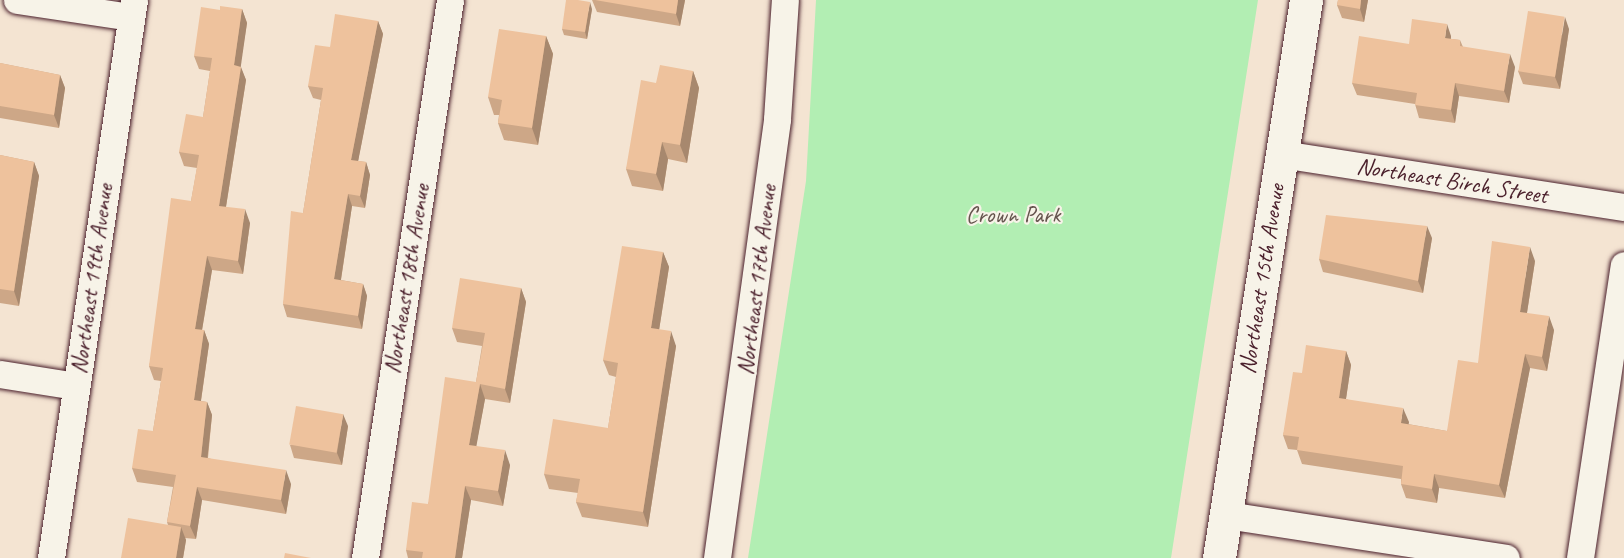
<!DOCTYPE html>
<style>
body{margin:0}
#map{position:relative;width:1624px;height:558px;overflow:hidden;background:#f4e4d2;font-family:Caveat,sans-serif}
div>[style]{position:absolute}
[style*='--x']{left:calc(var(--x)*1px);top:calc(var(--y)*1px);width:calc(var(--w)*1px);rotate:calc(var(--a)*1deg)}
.green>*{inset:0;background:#b2eeb3}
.roads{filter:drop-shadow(0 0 2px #4a1f2b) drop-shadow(0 0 2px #4a1f2b)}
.street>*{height:27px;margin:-13.5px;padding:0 13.5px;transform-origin:13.5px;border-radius:13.5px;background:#f7f3e8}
.secondary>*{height:33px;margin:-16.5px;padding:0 16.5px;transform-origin:16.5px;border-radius:16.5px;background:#f7f3e8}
.wall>*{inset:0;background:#cda787}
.shaded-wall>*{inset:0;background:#a7886e}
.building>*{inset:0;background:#eec29d;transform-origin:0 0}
span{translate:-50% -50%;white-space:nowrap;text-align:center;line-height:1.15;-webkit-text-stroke:4.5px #f7f3e8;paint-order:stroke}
.street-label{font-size:24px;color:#4a1f2b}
.park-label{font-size:24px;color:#64534d}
</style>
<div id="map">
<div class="green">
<div style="clip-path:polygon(816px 0,1258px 0,1171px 558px,748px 558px,806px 181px)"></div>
</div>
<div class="roads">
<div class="street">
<div style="--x:17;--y:0;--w:115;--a:8.5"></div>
<div style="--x:1281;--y:154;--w:347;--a:8.8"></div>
<div style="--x:0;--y:374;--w:77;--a:9"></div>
<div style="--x:1226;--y:515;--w:283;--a:8.7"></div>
<div style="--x:51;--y:558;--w:564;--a:-81.54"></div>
<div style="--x:365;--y:558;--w:564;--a:-81.34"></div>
<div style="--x:717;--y:558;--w:443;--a:-82.2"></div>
<div style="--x:777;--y:119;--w:119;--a:-86.2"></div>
<div style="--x:1580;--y:558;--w:296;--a:-81.5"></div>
</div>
<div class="secondary">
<div style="--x:1219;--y:558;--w:565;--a:-81.14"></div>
</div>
</div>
<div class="wall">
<div style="clip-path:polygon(592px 0,685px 0,680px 26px,597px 12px)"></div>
<div style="clip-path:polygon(1338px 0,1368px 0,1364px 22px,1342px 18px,1337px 5px)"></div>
<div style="clip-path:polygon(242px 9px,247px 23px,240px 66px,246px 80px,226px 207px,250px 223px,243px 274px,212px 270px,202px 330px,204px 330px,209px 344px,201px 401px,207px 402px,212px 415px,208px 458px,291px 484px,286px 514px,202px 500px,196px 539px,185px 538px,186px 540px,183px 558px,121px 558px,168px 525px,167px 522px,173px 487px,137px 482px,132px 468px,153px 431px,161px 381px,154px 380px,149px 366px,191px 201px,197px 168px,184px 166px,179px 152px,203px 117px,210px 71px,199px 69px,194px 56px,220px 10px)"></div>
<div style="clip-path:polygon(592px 9px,587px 39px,564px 35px,562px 29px)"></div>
<div style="clip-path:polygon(378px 21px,383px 34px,358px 161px,366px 162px,370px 175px,365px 208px,352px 206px,341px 280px,363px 284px,367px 296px,362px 329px,287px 317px,283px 304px,303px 213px,321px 100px,313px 98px,308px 86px,330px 47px)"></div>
<div style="clip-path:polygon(1569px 29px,1560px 89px,1523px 84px,1518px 71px)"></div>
<div style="clip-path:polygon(546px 36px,553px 54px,538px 145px,504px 140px,498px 123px,499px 115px,494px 115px,488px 97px)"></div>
<div style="clip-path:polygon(1451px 36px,1451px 39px,1460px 40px,1463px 47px,1515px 67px,1509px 103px,1459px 96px,1455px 123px,1419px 118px,1415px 104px,1357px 95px,1352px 83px)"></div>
<div style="clip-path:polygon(0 63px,60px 75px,65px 88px,59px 128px,0 118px)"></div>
<div style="clip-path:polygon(693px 71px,699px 88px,687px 163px,668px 159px,663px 191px,632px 186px,626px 169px,656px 83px)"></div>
<div style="clip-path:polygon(0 155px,34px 162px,39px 176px,19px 306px,0 303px)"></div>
<div style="clip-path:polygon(1432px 238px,1423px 293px,1323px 272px,1319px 259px)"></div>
<div style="clip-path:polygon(663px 252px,669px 267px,659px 330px,676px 346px,648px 527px,582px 517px,576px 502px,578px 493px,549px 489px,544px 474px,608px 428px,616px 377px,609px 375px,603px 360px)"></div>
<div style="clip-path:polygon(1535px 261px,1527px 313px,1554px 330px,1547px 371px,1530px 368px,1505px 498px,1439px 488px,1437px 503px,1406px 498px,1401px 484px,1401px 479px,1302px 464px,1297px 450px,1288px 449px,1283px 435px,1302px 373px,1346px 351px,1351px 365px,1346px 399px,1409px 422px,1408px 424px,1447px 431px,1478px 363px)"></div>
<div style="clip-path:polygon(521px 288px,526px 302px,510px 403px,485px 399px,476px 446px,510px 465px,503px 506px,471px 500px,462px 558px,408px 558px,406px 550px,428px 504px,476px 382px,482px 346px,457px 342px,452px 328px)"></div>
<div style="clip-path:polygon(348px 426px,342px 465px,294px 458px,290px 445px)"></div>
</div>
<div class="shaded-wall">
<div style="clip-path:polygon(678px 0,685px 0,680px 26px,676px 14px)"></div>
<div style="clip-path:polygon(1361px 0,1368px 0,1364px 22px,1360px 9px)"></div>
<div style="clip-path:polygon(590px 2px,592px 9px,587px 39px,585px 32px)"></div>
<div style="clip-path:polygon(242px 9px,247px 23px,239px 79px,234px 65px)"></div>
<div style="clip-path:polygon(1565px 17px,1569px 29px,1560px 89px,1555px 77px)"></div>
<div style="clip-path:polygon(378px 21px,383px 34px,356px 172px,351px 160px)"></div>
<div style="clip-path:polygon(1447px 24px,1451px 36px,1450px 51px,1445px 38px)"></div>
<div style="clip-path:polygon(546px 36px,553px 54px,538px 145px,532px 128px)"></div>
<div style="clip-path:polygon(1510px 54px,1515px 67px,1509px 103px,1504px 91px)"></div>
<div style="clip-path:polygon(241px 67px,246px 80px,224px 219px,219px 206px)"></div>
<div style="clip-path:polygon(693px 71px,699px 88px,687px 163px,680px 145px)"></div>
<div style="clip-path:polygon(60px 75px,65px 88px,59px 128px,54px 115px)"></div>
<div style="clip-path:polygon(1455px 83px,1459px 96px,1455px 123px,1451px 110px)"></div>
<div style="clip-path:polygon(662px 142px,668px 159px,663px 191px,656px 174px)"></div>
<div style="clip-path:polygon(34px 162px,39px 176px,19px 306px,14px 291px)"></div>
<div style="clip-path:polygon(366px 162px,370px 175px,365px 208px,360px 196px)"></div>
<div style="clip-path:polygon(348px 194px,352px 206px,339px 292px,334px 279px)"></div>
<div style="clip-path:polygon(245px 209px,250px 223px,243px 274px,238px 261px)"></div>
<div style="clip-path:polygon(1427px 226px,1432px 238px,1423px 293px,1418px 281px)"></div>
<div style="clip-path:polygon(1530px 247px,1535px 261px,1525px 325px,1520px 312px)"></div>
<div style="clip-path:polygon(663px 252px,669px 267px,657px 343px,651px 328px)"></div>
<div style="clip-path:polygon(207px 256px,212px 270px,200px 342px,195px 329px)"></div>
<div style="clip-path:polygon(363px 284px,367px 296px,362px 329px,358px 316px)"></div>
<div style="clip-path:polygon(521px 288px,526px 302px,510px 403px,505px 389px)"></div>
<div style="clip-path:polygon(1549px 316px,1554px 330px,1547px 371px,1542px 357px)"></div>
<div style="clip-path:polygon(204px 330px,209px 344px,199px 414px,194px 400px)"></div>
<div style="clip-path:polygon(671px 331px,676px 346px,648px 527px,643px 512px)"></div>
<div style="clip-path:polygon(1346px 351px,1351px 365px,1344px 412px,1339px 398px)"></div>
<div style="clip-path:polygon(1525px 354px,1530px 368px,1505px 498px,1499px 485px)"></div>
<div style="clip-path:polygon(480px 384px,485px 399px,474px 459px,469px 445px)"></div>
<div style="clip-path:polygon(207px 402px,212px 415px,206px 471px,201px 457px)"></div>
<div style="clip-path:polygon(1403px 408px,1409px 422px,1406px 437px,1401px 423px)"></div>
<div style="clip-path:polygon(343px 414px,348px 426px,342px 465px,337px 453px)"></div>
<div style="clip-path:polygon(505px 450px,510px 465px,503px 506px,498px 491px)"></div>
<div style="clip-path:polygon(286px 470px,291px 484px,286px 514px,281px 500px)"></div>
<div style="clip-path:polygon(1434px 474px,1439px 488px,1437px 503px,1432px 489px)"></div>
<div style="clip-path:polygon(465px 486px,471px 500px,462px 558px,455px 558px)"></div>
<div style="clip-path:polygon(197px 487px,202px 500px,196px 539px,190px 526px)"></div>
<div style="clip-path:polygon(181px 527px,186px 540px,183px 558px,176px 558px)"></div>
</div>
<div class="building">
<div style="clip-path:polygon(566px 0,578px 0,590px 2px,585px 32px,562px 29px)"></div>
<div style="clip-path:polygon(595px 0,678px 0,676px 14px)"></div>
<div style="clip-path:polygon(1338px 0,1361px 0,1360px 9px,1337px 5px)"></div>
<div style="clip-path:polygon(220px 6px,242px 9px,234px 65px,241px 67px,219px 206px,245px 209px,238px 261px,207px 256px,195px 329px,204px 330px,194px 400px,207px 402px,201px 457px,286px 470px,281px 500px,197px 487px,190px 526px,167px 522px,176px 475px,132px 468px,138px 429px,153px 431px,163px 368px,149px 366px,171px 198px,191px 201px,199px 155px,179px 152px,186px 114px,203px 117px,212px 58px,194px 56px,201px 7px,220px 10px)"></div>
<div style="left:1528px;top:11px;width:37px;height:61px;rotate:9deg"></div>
<div style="clip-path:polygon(335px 14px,378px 21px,351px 160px,366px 162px,360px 196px,348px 194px,334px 279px,363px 284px,358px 316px,283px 304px,291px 211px,303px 213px,323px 88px,308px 86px,315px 45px,330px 47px)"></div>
<div style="clip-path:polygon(1412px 19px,1447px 24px,1445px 38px,1460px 40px,1460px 46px,1510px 54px,1504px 91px,1455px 83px,1451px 110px,1415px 105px,1417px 93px,1352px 83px,1359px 36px,1409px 44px)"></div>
<div style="clip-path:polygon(499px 29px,546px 36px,532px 128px,498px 123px,502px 100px,488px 97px)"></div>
<div style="clip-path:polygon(0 63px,60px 75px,54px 115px,0 106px)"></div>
<div style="clip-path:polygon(660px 65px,693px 71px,680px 145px,662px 142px,656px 174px,626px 169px,641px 80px,656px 83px)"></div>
<div style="clip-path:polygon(0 155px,34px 162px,14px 291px,0 289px)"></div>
<div style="clip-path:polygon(1326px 215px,1427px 226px,1418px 281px,1319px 259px)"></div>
<div style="clip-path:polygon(1492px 241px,1530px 247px,1520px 312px,1549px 316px,1542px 357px,1525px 354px,1499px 485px,1434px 474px,1432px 489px,1401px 484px,1403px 466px,1297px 450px,1299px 437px,1283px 435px,1293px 372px,1302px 373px,1306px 345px,1346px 351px,1339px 398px,1403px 408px,1401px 423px,1447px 431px,1458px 360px,1478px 363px)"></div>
<div style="clip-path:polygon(622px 246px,663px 252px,651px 328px,671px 331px,643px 512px,576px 502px,580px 479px,544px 474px,553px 419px,608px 428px,618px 363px,603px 360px)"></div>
<div style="clip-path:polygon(460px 278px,521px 288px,505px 389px,480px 384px,469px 445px,505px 450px,498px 491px,465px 486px,455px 558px,458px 558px,422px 558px,423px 552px,406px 550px,412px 502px,428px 504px,445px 377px,476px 382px,485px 333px,452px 328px)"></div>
<div style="left:296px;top:406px;width:48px;height:39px;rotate:10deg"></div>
<div style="clip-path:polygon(128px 518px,181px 527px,176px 558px,121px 558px)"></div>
<div style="clip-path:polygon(285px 553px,311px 558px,284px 558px)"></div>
</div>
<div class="street-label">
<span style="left:1452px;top:181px;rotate:9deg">Northeast Birch Street</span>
<span style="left:92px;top:279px;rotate:-82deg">Northeast 19th Avenue</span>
<span style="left:407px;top:279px;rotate:-81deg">Northeast 18th Avenue</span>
<span style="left:1262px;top:279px;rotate:-81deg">Northeast 15th Avenue</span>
<span style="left:757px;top:280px;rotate:-83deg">Northeast 17th Avenue</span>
</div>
<div class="park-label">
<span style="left:1013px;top:215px">Crown Park</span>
</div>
</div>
